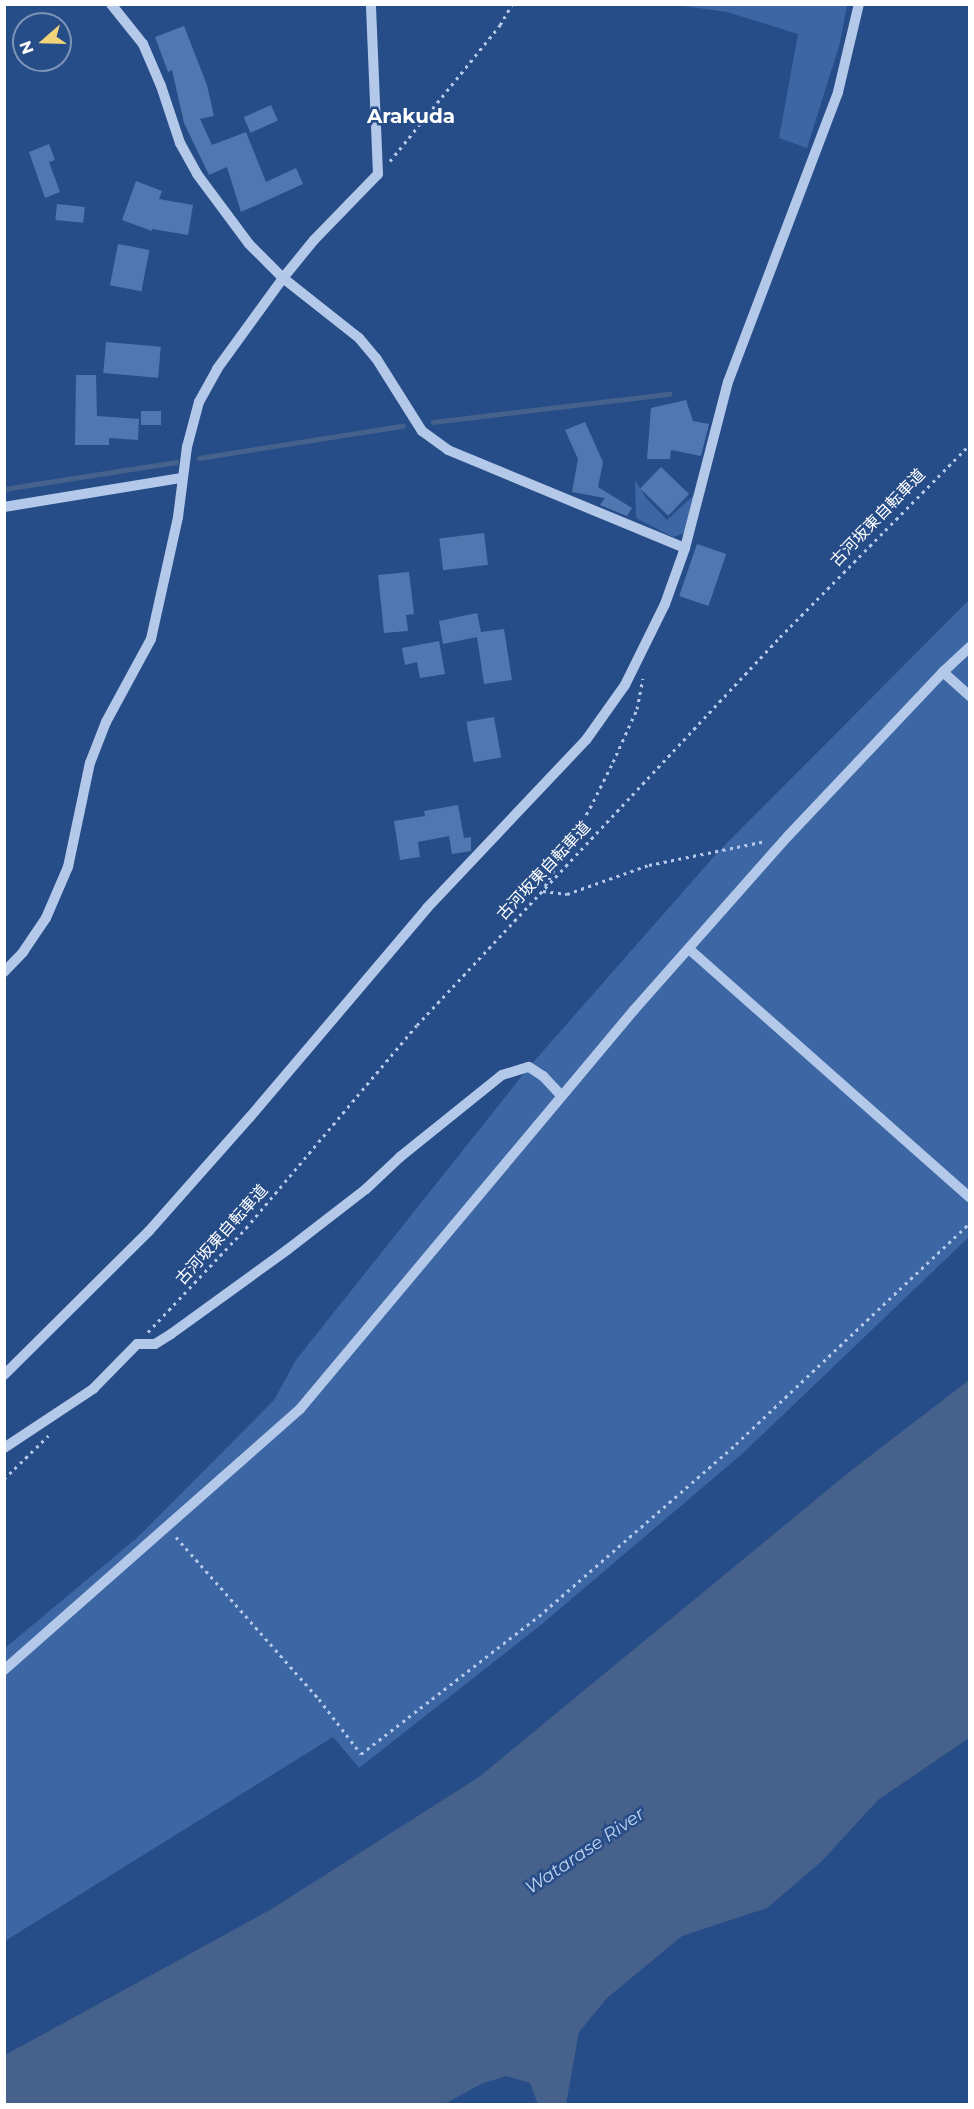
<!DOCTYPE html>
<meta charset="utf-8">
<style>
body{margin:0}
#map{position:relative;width:974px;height:2109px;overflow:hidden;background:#274d88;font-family:Montserrat,"Noto Sans JP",sans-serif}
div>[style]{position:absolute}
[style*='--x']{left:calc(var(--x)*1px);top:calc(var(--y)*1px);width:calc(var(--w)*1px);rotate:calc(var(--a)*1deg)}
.green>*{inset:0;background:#3c66a4}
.water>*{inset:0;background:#46618b}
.stream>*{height:4.5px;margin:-2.25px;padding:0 2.25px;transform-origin:2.25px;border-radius:2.25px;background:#46618b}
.building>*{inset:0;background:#5077af;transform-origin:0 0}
.path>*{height:3px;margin-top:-1.5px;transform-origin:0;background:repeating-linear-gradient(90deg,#b4c9e9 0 3px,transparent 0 7.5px)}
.minor>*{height:10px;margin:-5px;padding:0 5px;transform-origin:5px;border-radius:5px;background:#b4c9e9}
span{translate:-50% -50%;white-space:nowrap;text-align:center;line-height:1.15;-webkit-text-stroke:5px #274d88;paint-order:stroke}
.street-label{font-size:16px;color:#fff}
.water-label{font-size:18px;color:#bfd3f0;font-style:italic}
.quarter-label{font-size:20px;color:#fff;font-weight:700}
.frame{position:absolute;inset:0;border:6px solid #fff;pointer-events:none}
.north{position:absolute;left:12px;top:12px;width:60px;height:60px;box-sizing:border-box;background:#274d88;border:2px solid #7d94b8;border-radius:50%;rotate:250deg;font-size:16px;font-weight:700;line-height:24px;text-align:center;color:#fff}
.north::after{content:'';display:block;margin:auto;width:21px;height:27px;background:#f1d479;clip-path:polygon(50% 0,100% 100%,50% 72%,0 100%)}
</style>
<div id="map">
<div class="green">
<div style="clip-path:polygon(676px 5px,847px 5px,840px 43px,807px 148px,779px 138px,798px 34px,727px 12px)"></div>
<div style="clip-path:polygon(635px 480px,646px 498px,667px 520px,695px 494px,684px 533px,673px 537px,636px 518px)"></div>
<div style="clip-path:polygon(969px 600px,969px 1237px,742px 1454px,542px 1624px,359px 1768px,333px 1737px,5px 1941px,5px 1648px,138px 1537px,274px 1400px,296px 1360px,529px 1067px,718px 852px)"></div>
</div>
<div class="water">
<div style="clip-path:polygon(969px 1380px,969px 1738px,878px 1800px,822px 1861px,767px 1908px,682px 1936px,607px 1998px,579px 2032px,566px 2104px,538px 2104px,530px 2083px,506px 2076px,481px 2084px,444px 2104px,5px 2104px,5px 2055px,270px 1910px,479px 1777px,848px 1473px)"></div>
</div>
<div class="stream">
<div style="--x:433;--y:422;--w:238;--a:-6.8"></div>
<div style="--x:199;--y:458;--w:206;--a:-9"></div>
<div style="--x:4;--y:489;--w:174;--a:-8.9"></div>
</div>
<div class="building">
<div style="clip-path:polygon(184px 26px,207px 85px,214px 116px,200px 119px,212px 145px,246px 132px,266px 182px,296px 168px,303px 184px,241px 212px,227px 167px,209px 175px,184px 123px,172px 70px,168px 72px,155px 37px)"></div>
<div style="left:271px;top:105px;width:17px;height:30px;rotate:66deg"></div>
<div style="clip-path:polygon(49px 144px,55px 160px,49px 162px,60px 192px,45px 198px,29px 152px)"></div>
<div style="clip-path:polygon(136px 181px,162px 191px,159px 199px,193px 205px,188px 235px,152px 229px,152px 231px,122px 220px)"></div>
<div style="left:57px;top:204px;width:28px;height:16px;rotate:6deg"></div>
<div style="left:118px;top:244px;width:32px;height:42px;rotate:11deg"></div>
<div style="left:106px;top:342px;width:55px;height:31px;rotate:5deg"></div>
<div style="clip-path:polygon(76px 375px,96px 375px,97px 416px,139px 419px,138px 440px,109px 438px,109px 445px,75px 445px)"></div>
<div style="clip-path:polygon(686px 400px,693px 421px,709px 424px,701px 456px,671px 450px,670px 459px,647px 459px,651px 408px)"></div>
<div style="left:141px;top:411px;width:20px;height:14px"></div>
<div style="clip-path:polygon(585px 422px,603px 462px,598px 487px,632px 508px,627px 516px,600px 505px,605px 498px,572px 492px,578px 459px,565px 430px)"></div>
<div style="left:661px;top:467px;width:39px;height:30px;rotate:44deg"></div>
<div style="left:484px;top:533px;width:32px;height:45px;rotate:83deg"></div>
<div style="left:697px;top:544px;width:31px;height:55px;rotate:19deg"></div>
<div style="clip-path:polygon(409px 572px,414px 614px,406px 615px,408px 631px,384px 633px,378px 575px)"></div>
<div style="clip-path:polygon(477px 613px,481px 632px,504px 629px,512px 680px,484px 684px,477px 637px,443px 644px,439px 621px)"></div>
<div style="clip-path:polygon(439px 641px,445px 674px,420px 678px,417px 662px,405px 665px,402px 648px)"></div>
<div style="left:494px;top:717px;width:41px;height:28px;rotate:80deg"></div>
<div style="clip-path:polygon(458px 805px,464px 838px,471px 837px,471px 851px,452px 854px,449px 836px,418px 842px,420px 857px,400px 860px,394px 821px,425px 816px,424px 811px)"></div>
</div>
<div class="path">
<div style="--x:390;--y:161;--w:175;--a:-51"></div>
<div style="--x:500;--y:25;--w:24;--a:-60"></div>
<div style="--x:545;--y:886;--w:90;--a:-60"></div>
<div style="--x:590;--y:808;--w:51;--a:-63.4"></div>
<div style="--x:613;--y:762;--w:58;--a:-65.6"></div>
<div style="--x:637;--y:709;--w:31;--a:-79"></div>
<div style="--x:543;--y:891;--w:24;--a:7"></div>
<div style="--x:567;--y:894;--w:87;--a:-19.5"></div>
<div style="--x:649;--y:865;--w:119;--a:-11.6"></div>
<div style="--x:148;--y:1332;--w:143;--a:-46.7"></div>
<div style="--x:246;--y:1228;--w:265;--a:-49.9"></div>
<div style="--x:417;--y:1025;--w:531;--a:-46.91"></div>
<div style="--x:780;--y:637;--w:271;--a:-45.4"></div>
<div style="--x:4;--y:1479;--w:62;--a:-44.3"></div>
<div style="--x:176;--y:1537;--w:216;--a:48.6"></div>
<div style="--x:319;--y:1699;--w:69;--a:52.6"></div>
<div style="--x:361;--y:1754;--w:225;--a:-37.8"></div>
<div style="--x:539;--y:1616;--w:262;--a:-41.1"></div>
<div style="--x:736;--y:1444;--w:322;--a:-43.4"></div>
</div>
<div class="minor">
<div style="--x:111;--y:4;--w:51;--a:51.3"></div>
<div style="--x:143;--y:44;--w:46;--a:66.8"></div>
<div style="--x:161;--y:86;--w:60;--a:71.6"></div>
<div style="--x:180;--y:143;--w:35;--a:61"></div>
<div style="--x:197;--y:174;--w:87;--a:53.4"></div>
<div style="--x:249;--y:244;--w:48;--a:45"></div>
<div style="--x:283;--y:278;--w:97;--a:38.3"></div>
<div style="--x:359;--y:338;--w:26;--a:50"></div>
<div style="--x:376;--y:358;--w:86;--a:57.8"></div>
<div style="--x:422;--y:431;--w:32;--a:36"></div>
<div style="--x:448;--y:450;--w:256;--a:22.5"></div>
<div style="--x:4;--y:507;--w:180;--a:-9.3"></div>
<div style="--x:943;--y:672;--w:36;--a:42"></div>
<div style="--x:689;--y:949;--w:375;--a:41.5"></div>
<div style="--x:4;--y:972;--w:28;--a:-46"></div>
<div style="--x:23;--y:952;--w:41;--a:-55.9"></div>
<div style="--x:46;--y:918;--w:56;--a:-66.7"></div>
<div style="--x:68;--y:867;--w:106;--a:-78.1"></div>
<div style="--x:90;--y:763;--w:44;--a:-68.7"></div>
<div style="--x:106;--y:722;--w:94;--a:-61.5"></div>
<div style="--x:151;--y:639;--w:125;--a:-77.5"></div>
<div style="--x:178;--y:517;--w:71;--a:-82.7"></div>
<div style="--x:187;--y:447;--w:47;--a:-75.1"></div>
<div style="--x:199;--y:402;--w:38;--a:-61"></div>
<div style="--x:217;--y:369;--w:112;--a:-54"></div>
<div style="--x:283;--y:278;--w:49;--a:-50.8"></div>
<div style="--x:314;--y:240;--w:92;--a:-45.9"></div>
<div style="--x:378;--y:174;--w:170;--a:-92.4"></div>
<div style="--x:4;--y:1375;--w:204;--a:-44.8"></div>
<div style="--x:149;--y:1231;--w:152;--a:-48.5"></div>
<div style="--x:250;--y:1117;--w:274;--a:-49.7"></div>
<div style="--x:427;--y:908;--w:231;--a:-46.6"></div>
<div style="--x:586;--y:740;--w:67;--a:-54.7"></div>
<div style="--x:625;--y:685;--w:90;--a:-63.7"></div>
<div style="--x:665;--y:604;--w:59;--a:-70.3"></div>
<div style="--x:685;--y:548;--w:171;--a:-75.5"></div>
<div style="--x:728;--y:382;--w:310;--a:-69.2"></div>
<div style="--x:838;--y:92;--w:90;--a:-76.6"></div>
<div style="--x:4;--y:1448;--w:107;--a:-33.5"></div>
<div style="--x:93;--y:1389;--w:63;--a:-45.6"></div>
<div style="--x:137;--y:1344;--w:18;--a:0"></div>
<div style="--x:155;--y:1344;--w:19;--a:-32"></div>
<div style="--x:171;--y:1334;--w:143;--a:-35.9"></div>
<div style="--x:287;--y:1250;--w:100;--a:-37.7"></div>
<div style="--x:366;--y:1189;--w:47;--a:-43.3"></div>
<div style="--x:400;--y:1157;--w:131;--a:-38.8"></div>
<div style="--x:502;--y:1075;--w:28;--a:-17"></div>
<div style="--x:529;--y:1067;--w:17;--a:33"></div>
<div style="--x:543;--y:1076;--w:26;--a:47"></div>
<div style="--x:4;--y:1670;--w:395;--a:-41.4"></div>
<div style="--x:300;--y:1409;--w:520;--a:-50.07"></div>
<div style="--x:634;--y:1010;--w:232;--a:-48.5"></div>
<div style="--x:788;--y:836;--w:226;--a:-46.6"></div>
<div style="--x:943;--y:672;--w:37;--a:-43"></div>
</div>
<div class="street-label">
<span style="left:878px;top:518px;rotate:-46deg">古河坂東自転車道</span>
<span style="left:544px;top:871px;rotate:-47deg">古河坂東自転車道</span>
<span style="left:222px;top:1235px;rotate:-48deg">古河坂東自転車道</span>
</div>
<div class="water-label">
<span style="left:585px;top:1851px;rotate:-34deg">Watarase River</span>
</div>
<div class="quarter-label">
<span style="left:411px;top:116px">Arakuda</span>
</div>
<div class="frame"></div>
<div class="north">N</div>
</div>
